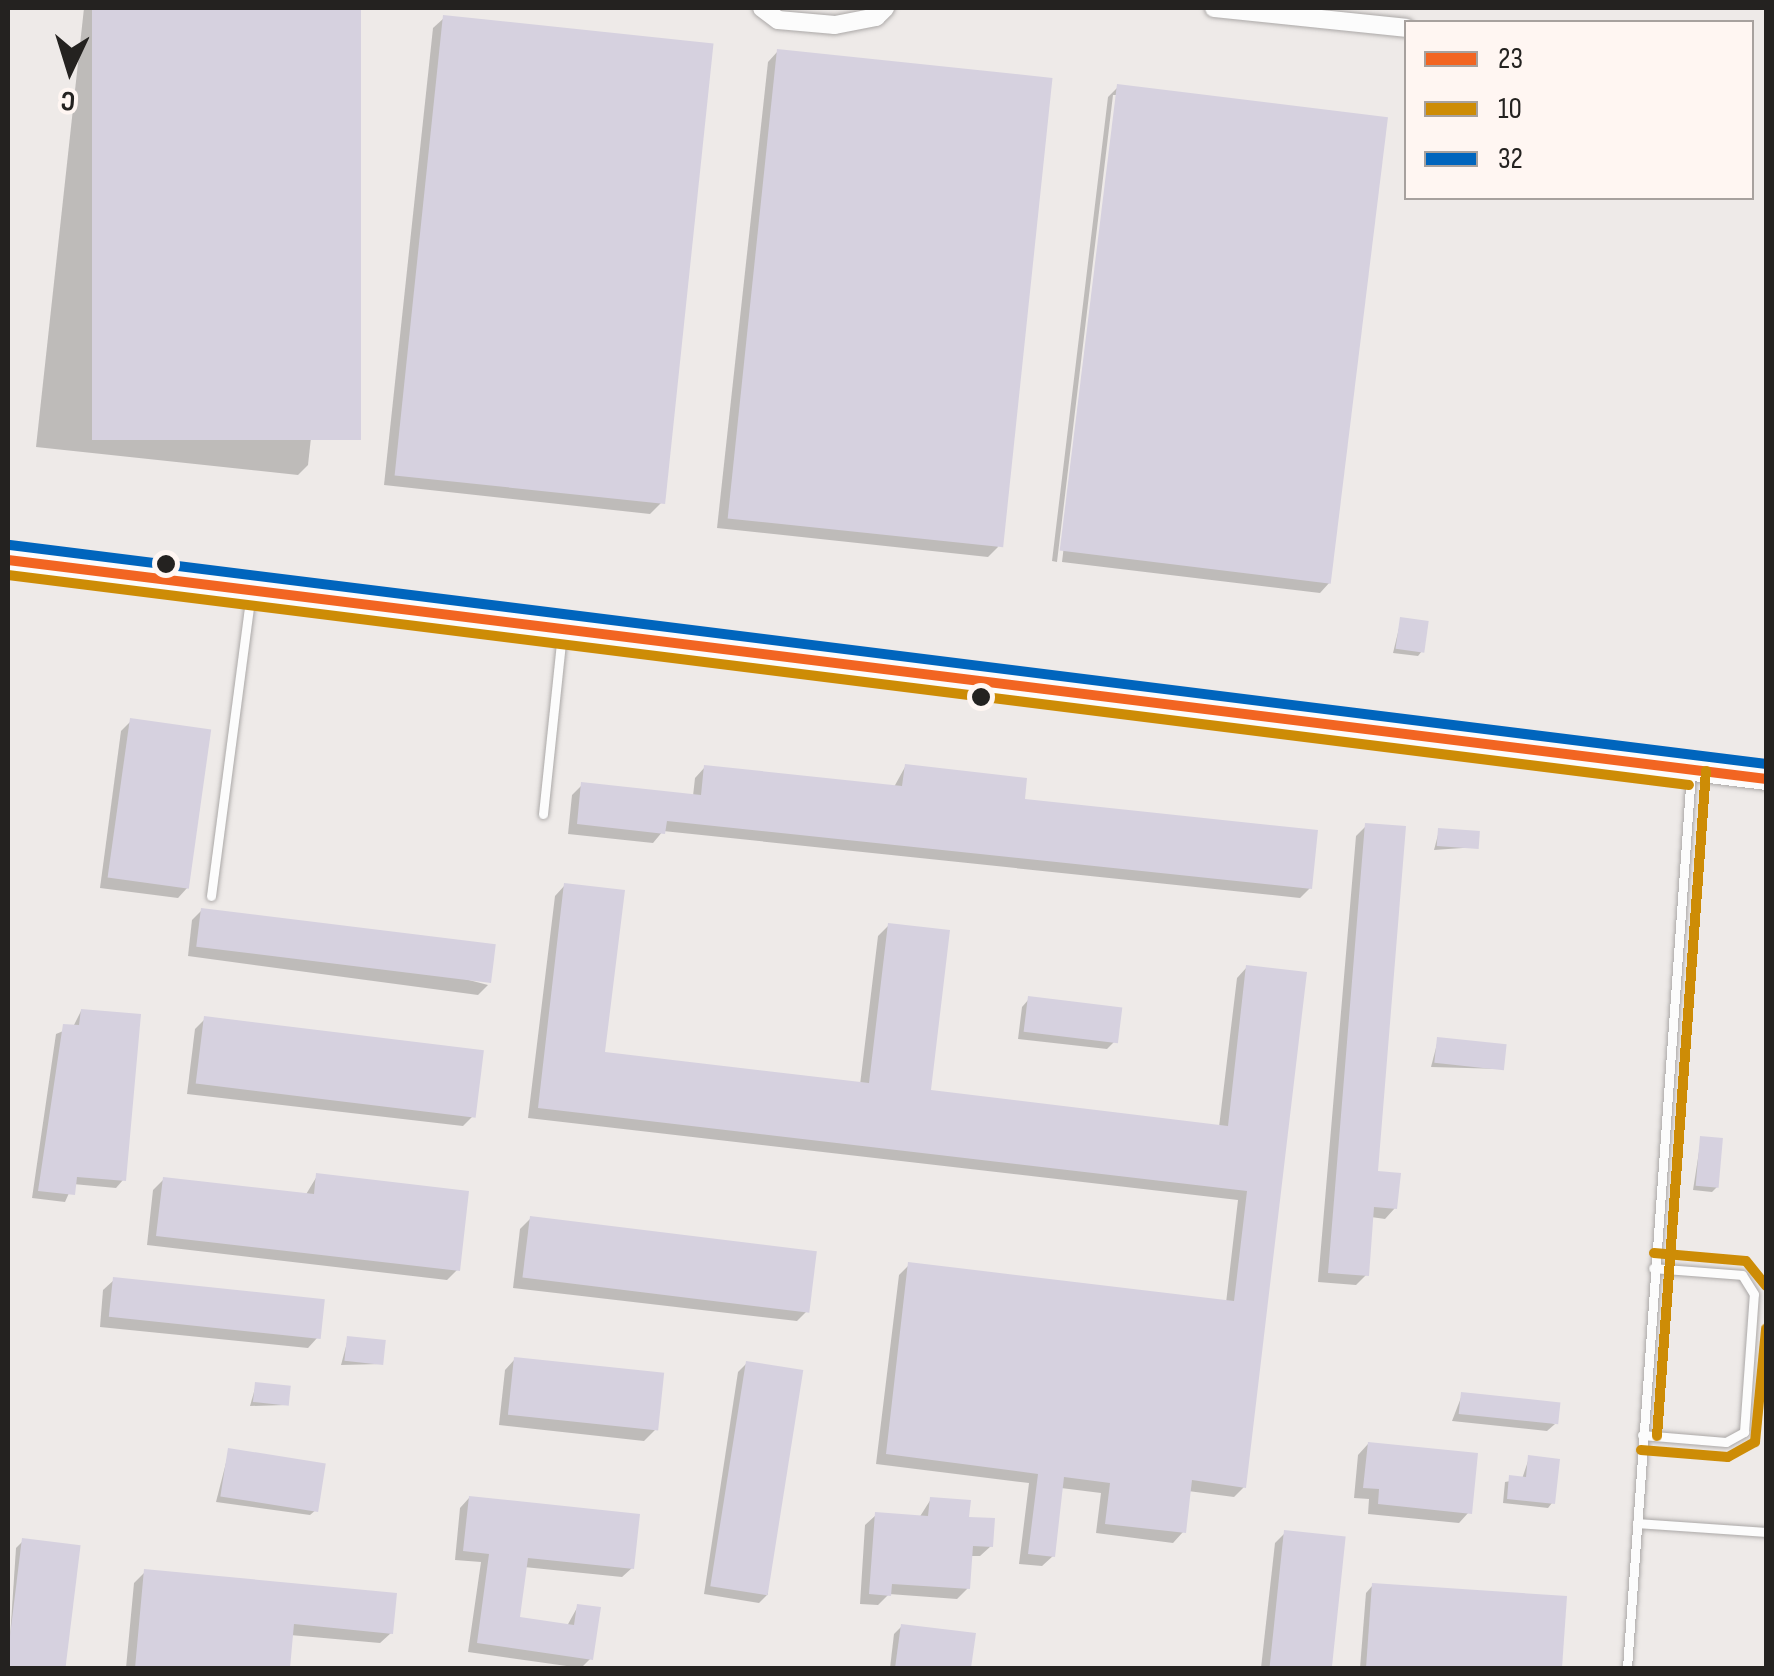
<!DOCTYPE html>
<meta charset="utf-8">
<style>
body{margin:0}
#map{position:relative;width:1774px;height:1676px;overflow:hidden;background:#eeeae8;font-family:"Sofia Sans Condensed",sans-serif}
div>[style]{position:absolute}
[style*='--x']{left:calc(var(--x)*1px);top:calc(var(--y)*1px);width:calc(var(--w)*1px);rotate:calc(var(--a)*1deg)}
.shadow>*{inset:0;background:#0003}
.building>*{inset:0;background:#d6d1df;transform-origin:0 0}
.roads{filter:drop-shadow(0 0 2px #aba8a7) drop-shadow(0 0 2px #aba8a7)}
.lane>*{height:9px;margin:-4.5px;padding:0 4.5px;transform-origin:4.5px;border-radius:4.5px;background:#fcfcfc}
.street>*{height:18px;margin:-9px;padding:0 9px;transform-origin:9px;border-radius:9px;background:#fcfcfc}
.secondary>*{height:22px;margin:-11px;padding:0 11px;transform-origin:11px;border-radius:11px;background:#fcfcfc}
.bus-1>*{height:10px;margin:-5px;padding:0 5px;transform-origin:5px;border-radius:5px;background:#f26522}
.bus-2>*{height:10px;margin:-5px;padding:0 5px;transform-origin:5px;border-radius:5px;background:#cd8c06}
.bus-3>*{height:10px;margin:-5px;padding:0 5px;transform-origin:5px;border-radius:5px;background:#0065bd}
.dots>*{width:28px;height:28px;translate:-50% -50%;box-sizing:border-box;border:5px solid #fff6f2;border-radius:50%}
span{translate:-50% -50%;white-space:nowrap;text-align:center;line-height:1.15;-webkit-text-stroke:8px #fff6f2;paint-order:stroke}
.frame{position:absolute;inset:0;border:10px solid #242220;pointer-events:none}
.legend{position:absolute;left:1404px;top:20px;width:350px;height:180px;box-sizing:border-box;background:#fff6f2;border:2px solid #a7a19e;margin:0;padding:12px 18px;list-style:none;font-size:30px;color:#242220}
.legend li{display:flex;align-items:center;gap:20px;height:50px}
.legend b{width:50px;border:2px solid #a7a19e}
.north{position:absolute;left:20px;top:20px;width:100px;height:100px;-webkit-text-stroke:8px #fff6f2;paint-order:stroke;rotate:184deg;font-size:28px;font-weight:700;line-height:40px;text-align:center;color:#242220}
.north::after{content:'';display:block;margin:auto;width:35px;height:45px;background:#242220;clip-path:polygon(50% 0,100% 100%,50% 72%,0 100%)}
</style>
<div id="map">
<div class="shadow">
<div style="clip-path:polygon(84px 8px,358px 8px,308px 465px,298px 475px,36px 447px)"></div>
<div style="clip-path:polygon(444px 18px,661px 503px,650px 514px,384px 485px,433px 28px)"></div>
<div style="clip-path:polygon(778px 51px,998px 547px,988px 557px,717px 528px,768px 62px)"></div>
<div style="clip-path:polygon(1118px 87px,1330px 582px,1320px 593px,1062px 562px,1118px 95px,1113px 95px,1057px 562px,1052px 561px,1108px 97px)"></div>
<div style="clip-path:polygon(1401px 620px,1422px 651px,1418px 656px,1393px 653px)"></div>
<div style="clip-path:polygon(131px 721px,188px 887px,178px 898px,100px 888px,121px 731px)"></div>
<div style="clip-path:polygon(705px 767px,894px 787px,905px 767px,1310px 888px,1300px 898px,663px 831px,653px 843px,568px 834px,572px 795px,582px 785px,693px 796px,695px 778px)"></div>
<div style="clip-path:polygon(1366px 826px,1375px 1173px,1395px 1208px,1385px 1219px,1371px 1217px,1366px 1275px,1356px 1285px,1318px 1282px,1356px 836px)"></div>
<div style="clip-path:polygon(1439px 831px,1477px 847px,1434px 850px)"></div>
<div style="clip-path:polygon(565px 885px,603px 1054px,860px 1085px,878px 936px,889px 925px,928px 1092px,1219px 1127px,1237px 978px,1247px 967px,1304px 974px,1244px 1487px,1234px 1497px,1188px 1491px,1183px 1532px,1173px 1543px,1096px 1533px,1101px 1493px,1061px 1488px,1053px 1556px,1042px 1566px,1019px 1564px,1029px 1483px,876px 1464px,899px 1275px,909px 1265px,1226px 1303px,1238px 1200px,528px 1118px,555px 896px)"></div>
<div style="clip-path:polygon(202px 910px,488px 985px,478px 995px,188px 956px,192px 920px)"></div>
<div style="clip-path:polygon(1029px 999px,1115px 1041px,1107px 1049px,1018px 1039px,1022px 1007px)"></div>
<div style="clip-path:polygon(81px 1011px,123px 1180px,116px 1188px,73px 1184px,65px 1202px,32px 1198px,56px 1034px,73px 1027px)"></div>
<div style="clip-path:polygon(205px 1019px,473px 1116px,463px 1126px,187px 1094px,195px 1029px)"></div>
<div style="clip-path:polygon(1438px 1040px,1502px 1069px,1431px 1067px)"></div>
<div style="clip-path:polygon(1701px 1139px,1717px 1187px,1712px 1192px,1693px 1190px)"></div>
<div style="clip-path:polygon(317px 1176px,457px 1270px,447px 1280px,147px 1245px,153px 1190px,164px 1179px,305px 1196px)"></div>
<div style="clip-path:polygon(531px 1218px,808px 1310px,797px 1321px,513px 1288px,520px 1229px)"></div>
<div style="clip-path:polygon(114px 1280px,318px 1337px,308px 1348px,100px 1327px,103px 1290px)"></div>
<div style="clip-path:polygon(348px 1339px,381px 1364px,341px 1365px)"></div>
<div style="clip-path:polygon(515px 1359px,655px 1430px,644px 1441px,499px 1425px,505px 1370px)"></div>
<div style="clip-path:polygon(747px 1363px,768px 1594px,759px 1603px,704px 1594px,738px 1372px)"></div>
<div style="clip-path:polygon(256px 1385px,286px 1405px,250px 1406px)"></div>
<div style="clip-path:polygon(1462px 1395px,1555px 1424px,1547px 1431px,1452px 1421px)"></div>
<div style="clip-path:polygon(1368px 1444px,1469px 1512px,1459px 1523px,1368px 1514px,1369px 1499px,1354px 1498px,1358px 1455px)"></div>
<div style="clip-path:polygon(229px 1451px,317px 1509px,310px 1515px,216px 1502px)"></div>
<div style="clip-path:polygon(1529px 1458px,1552px 1503px,1548px 1508px,1503px 1503px,1505px 1482px,1522px 1479px)"></div>
<div style="clip-path:polygon(469px 1498px,632px 1568px,622px 1577px,524px 1567px,517px 1619px,567px 1626px,578px 1606px,591px 1658px,581px 1668px,468px 1652px,481px 1562px,455px 1560px,460px 1508px)"></div>
<div style="clip-path:polygon(931px 1499px,967px 1519px,991px 1546px,980px 1556px,970px 1556px,968px 1588px,957px 1599px,889px 1594px,878px 1605px,860px 1604px,865px 1525px,876px 1515px,919px 1518px)"></div>
<div style="clip-path:polygon(1285px 1533px,1343px 1539px,1328px 1668px,1261px 1668px,1275px 1543px)"></div>
<div style="clip-path:polygon(23px 1541px,78px 1547px,64px 1668px,8px 1668px,16px 1548px)"></div>
<div style="clip-path:polygon(145px 1572px,391px 1633px,380px 1643px,290px 1635px,287px 1668px,126px 1668px,134px 1583px)"></div>
<div style="clip-path:polygon(1373px 1585px,1564px 1598px,1560px 1668px,1360px 1668px,1366px 1593px)"></div>
<div style="clip-path:polygon(902px 1626px,973px 1635px,969px 1668px,890px 1668px,894px 1634px)"></div>
</div>
<div class="building">
<div style="left:92px;top:8px;width:269px;height:432px"></div>
<div style="left:443px;top:15px;width:272px;height:463px;rotate:6deg"></div>
<div style="left:777px;top:49px;width:277px;height:472px;rotate:6deg"></div>
<div style="left:1117px;top:84px;width:273px;height:470px;rotate:7deg"></div>
<div style="left:1400px;top:617px;width:29px;height:32px;rotate:8deg"></div>
<div style="left:130px;top:718px;width:82px;height:161px;rotate:8deg"></div>
<div style="clip-path:polygon(905px 764px,1027px 778px,1025px 799px,1318px 830px,1312px 889px,667px 821px,665px 834px,577px 824px,581px 782px,701px 795px,704px 765px,902px 786px)"></div>
<div style="clip-path:polygon(1365px 823px,1406px 826px,1378px 1171px,1401px 1173px,1397px 1209px,1374px 1207px,1369px 1276px,1328px 1273px)"></div>
<div style="left:1438px;top:828px;width:42px;height:18px;rotate:4deg"></div>
<div style="clip-path:polygon(564px 883px,625px 890px,605px 1052px,869px 1083px,888px 923px,950px 930px,931px 1090px,1228px 1126px,1246px 965px,1307px 972px,1246px 1488px,1192px 1480px,1186px 1533px,1105px 1524px,1110px 1483px,1064px 1477px,1055px 1557px,1028px 1554px,1038px 1474px,886px 1454px,908px 1262px,1234px 1301px,1247px 1191px,538px 1108px)"></div>
<div style="left:201px;top:908px;width:297px;height:39px;rotate:7deg"></div>
<div style="left:1028px;top:996px;width:95px;height:36px;rotate:7deg"></div>
<div style="clip-path:polygon(81px 1009px,141px 1014px,126px 1181px,77px 1177px,75px 1195px,38px 1191px,63px 1024px,79px 1025px)"></div>
<div style="left:204px;top:1016px;width:282px;height:68px;rotate:7deg"></div>
<div style="left:1437px;top:1037px;width:70px;height:26px;rotate:6deg"></div>
<div style="left:1700px;top:1136px;width:23px;height:50px;rotate:5deg"></div>
<div style="clip-path:polygon(316px 1173px,469px 1191px,460px 1271px,156px 1236px,163px 1177px,314px 1194px)"></div>
<div style="left:530px;top:1216px;width:289px;height:62px;rotate:7deg"></div>
<div style="left:113px;top:1277px;width:213px;height:40px;rotate:6deg"></div>
<div style="left:347px;top:1336px;width:39px;height:25px;rotate:6deg"></div>
<div style="left:514px;top:1357px;width:151px;height:58px;rotate:6deg"></div>
<div style="left:746px;top:1361px;width:58px;height:228px;rotate:9deg"></div>
<div style="left:255px;top:1382px;width:36px;height:20px;rotate:6deg"></div>
<div style="left:1461px;top:1392px;width:100px;height:22px;rotate:6deg"></div>
<div style="clip-path:polygon(1368px 1442px,1478px 1453px,1472px 1514px,1378px 1504px,1379px 1489px,1363px 1488px)"></div>
<div style="left:228px;top:1448px;width:99px;height:49px;rotate:9deg"></div>
<div style="clip-path:polygon(1528px 1455px,1560px 1459px,1555px 1504px,1507px 1499px,1509px 1475px,1526px 1477px)"></div>
<div style="clip-path:polygon(469px 1496px,640px 1514px,634px 1569px,528px 1558px,520px 1617px,574px 1625px,577px 1604px,601px 1607px,593px 1660px,477px 1643px,489px 1554px,463px 1551px)"></div>
<div style="clip-path:polygon(930px 1497px,971px 1500px,969px 1517px,995px 1518px,993px 1547px,973px 1546px,970px 1589px,892px 1584px,891px 1596px,869px 1594px,875px 1512px,928px 1516px)"></div>
<div style="left:1284px;top:1530px;width:62px;height:139px;rotate:6deg"></div>
<div style="left:22px;top:1538px;width:59px;height:131px;rotate:7deg"></div>
<div style="clip-path:polygon(144px 1569px,397px 1593px,393px 1634px,294px 1624px,290px 1668px,135px 1668px)"></div>
<div style="clip-path:polygon(1372px 1583px,1567px 1596px,1562px 1668px,1366px 1668px)"></div>
<div style="clip-path:polygon(901px 1624px,976px 1633px,971px 1668px,895px 1668px)"></div>
</div>
<div class="roads">
<div class="lane">
<div style="--x:543;--y:814;--w:182;--a:-84"></div>
<div style="--x:211;--y:896;--w:307;--a:-82.5"></div>
<div style="--x:1642;--y:1435;--w:84;--a:4.8"></div>
<div style="--x:1726;--y:1442;--w:21;--a:-29"></div>
<div style="--x:1744;--y:1432;--w:138;--a:-85.9"></div>
<div style="--x:1754;--y:1294;--w:22;--a:-122"></div>
<div style="--x:1742;--y:1275;--w:89;--a:-175.5"></div>
<div style="--x:1637;--y:1523;--w:129;--a:4"></div>
<div style="--x:1627;--y:1668;--w:896;--a:-85.91"></div>
</div>
<div class="street">
<div style="--x:762;--y:8;--w:20;--a:37"></div>
<div style="--x:778;--y:20;--w:57;--a:5"></div>
<div style="--x:835;--y:25;--w:42;--a:-11"></div>
<div style="--x:876;--y:17;--w:13;--a:-45"></div>
<div style="--x:1214;--y:8;--w:193;--a:5.9"></div>
</div>
<div class="secondary">
<div style="--x:8;--y:560;--w:1772;--a:7.1"></div>
</div>
</div>
<div class="bus-1">
<div style="--x:8;--y:560;--w:1772;--a:7.1"></div>
</div>
<div class="bus-2">
<div style="--x:8;--y:575;--w:1694;--a:7.12"></div>
<div style="--x:1654;--y:1253;--w:92;--a:5"></div>
<div style="--x:1746;--y:1261;--w:32;--a:51"></div>
<div style="--x:1657;--y:1436;--w:667;--a:-85.79"></div>
<div style="--x:1641;--y:1450;--w:87;--a:4.6"></div>
<div style="--x:1728;--y:1457;--w:31;--a:-29"></div>
<div style="--x:1755;--y:1442;--w:114;--a:-84.4"></div>
</div>
<div class="bus-3">
<div style="--x:10;--y:545;--w:1770;--a:7.11"></div>
</div>
<div class="dots">
<div style="left:166px;top:564px;background:#242220"></div>
<div style="left:981px;top:697px;background:#242220"></div>
</div>
<div class="frame"></div>
<ul class="legend">
<li><b style="height:12px;background:#f26522"></b>23</li>
<li><b style="height:12px;background:#cd8c06"></b>10</li>
<li><b style="height:12px;background:#0065bd"></b>32</li>
</ul>
<div class="north">С</div>
</div>
